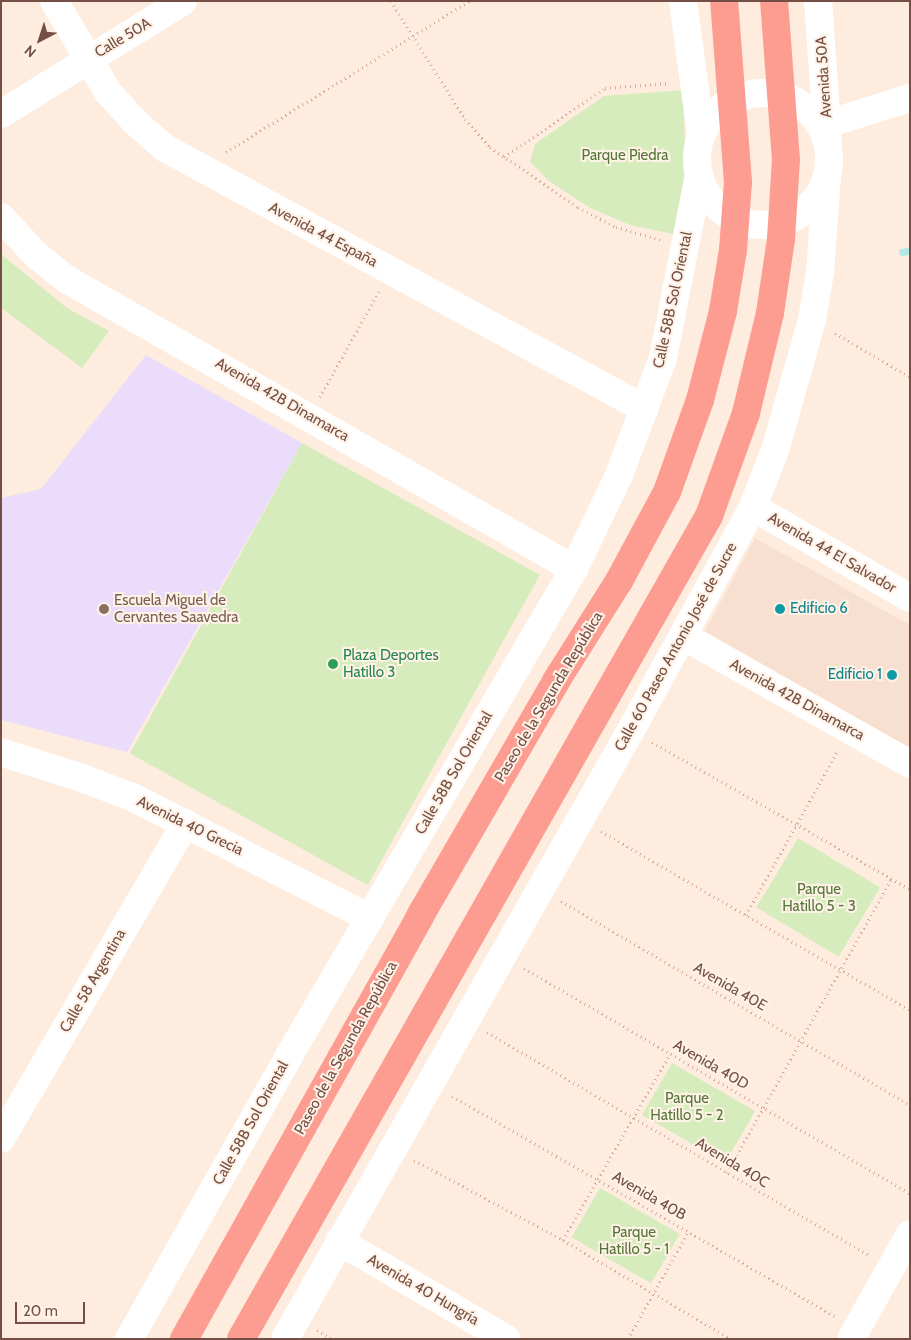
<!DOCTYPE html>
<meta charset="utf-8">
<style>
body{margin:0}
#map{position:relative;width:911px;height:1340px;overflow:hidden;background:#feeddf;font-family:Cabin,sans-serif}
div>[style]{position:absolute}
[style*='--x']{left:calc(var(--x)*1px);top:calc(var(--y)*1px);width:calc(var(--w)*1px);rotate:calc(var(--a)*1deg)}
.residential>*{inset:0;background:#f8e0d0}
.education>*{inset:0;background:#eadcfa}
.green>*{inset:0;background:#d7ecbd;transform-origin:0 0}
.stream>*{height:7px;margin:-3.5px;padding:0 3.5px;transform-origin:3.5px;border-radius:3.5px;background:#b2e8e8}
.path>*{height:3px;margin-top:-1.5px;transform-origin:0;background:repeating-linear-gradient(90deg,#d9a798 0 1px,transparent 0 5px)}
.minor>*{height:28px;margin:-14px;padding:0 14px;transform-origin:14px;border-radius:14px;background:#fff}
.minor>.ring{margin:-14px;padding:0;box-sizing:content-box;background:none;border:28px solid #fff;border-radius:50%}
.highway>*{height:28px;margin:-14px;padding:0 14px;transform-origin:14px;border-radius:14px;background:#fd9c91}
.dots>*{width:14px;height:14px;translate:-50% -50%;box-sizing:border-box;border:2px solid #fff2e6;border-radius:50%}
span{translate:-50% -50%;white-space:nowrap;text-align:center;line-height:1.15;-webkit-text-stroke:4px #fff2e6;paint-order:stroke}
.street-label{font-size:15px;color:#754f45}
.park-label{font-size:15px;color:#55763a}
.education-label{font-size:15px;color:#785e54}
.left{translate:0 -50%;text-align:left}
.culture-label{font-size:15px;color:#0d838f}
.right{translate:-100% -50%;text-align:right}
.leisure-label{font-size:15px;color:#27864d}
.frame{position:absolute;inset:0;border:2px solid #754f45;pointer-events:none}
.north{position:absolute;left:15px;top:15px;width:50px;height:50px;-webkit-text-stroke:4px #fff2e6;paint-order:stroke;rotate:220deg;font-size:14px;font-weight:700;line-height:20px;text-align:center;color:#754f45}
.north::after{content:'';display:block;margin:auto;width:18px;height:22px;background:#754f45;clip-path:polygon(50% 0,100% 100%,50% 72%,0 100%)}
.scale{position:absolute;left:15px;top:1302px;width:70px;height:22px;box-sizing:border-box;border:2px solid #754f45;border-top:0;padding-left:6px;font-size:15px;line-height:18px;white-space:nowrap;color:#754f45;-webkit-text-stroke:4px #fff2e6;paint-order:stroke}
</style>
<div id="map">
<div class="residential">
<div style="clip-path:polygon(755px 538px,910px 625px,910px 748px,705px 631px)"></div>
</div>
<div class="education">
<div style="clip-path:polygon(146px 355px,302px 443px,127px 752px,1px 720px,1px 498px,41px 489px)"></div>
</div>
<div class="green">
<div style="clip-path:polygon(683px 90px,686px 176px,677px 235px,630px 225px,590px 208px,549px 181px,530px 162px,535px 144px,604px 96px)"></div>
<div style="clip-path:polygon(1px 254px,67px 308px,109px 331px,82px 368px,1px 308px)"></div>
<div style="left:302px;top:443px;width:272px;height:355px;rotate:29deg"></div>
<div style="left:798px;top:838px;width:96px;height:81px;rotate:31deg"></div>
<div style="left:672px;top:1063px;width:96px;height:60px;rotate:30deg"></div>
<div style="left:600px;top:1188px;width:92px;height:57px;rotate:30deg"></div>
</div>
<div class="stream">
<div style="--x:902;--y:252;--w:8;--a:-14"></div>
</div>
<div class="path">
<div style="--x:391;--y:1;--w:139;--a:57.9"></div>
<div style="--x:465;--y:119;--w:38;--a:48"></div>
<div style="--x:490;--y:147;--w:107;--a:34.3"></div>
<div style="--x:578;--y:207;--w:43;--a:27.8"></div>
<div style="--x:616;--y:227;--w:48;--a:15.8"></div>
<div style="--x:226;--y:152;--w:287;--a:-31.8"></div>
<div style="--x:504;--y:157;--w:122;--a:-34.3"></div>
<div style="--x:605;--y:88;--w:65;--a:-4.4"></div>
<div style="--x:835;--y:333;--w:87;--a:30.4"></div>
<div style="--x:320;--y:397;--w:121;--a:-60.9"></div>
<div style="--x:652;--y:742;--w:297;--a:29.7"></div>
<div style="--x:601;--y:831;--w:357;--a:30.1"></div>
<div style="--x:561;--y:901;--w:404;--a:30.3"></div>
<div style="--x:746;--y:915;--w:187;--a:-60.8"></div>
<div style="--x:524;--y:968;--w:447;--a:30.3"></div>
<div style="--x:487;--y:1032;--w:444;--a:30.3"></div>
<div style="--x:452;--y:1096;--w:441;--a:29.9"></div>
<div style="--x:414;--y:1160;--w:169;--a:28.2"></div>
<div style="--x:563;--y:1240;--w:195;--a:30.5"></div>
<div style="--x:727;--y:1173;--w:338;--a:-60.8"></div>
<div style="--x:563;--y:1240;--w:215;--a:-60.1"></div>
<div style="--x:317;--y:1330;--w:17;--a:31"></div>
<div style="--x:628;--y:1339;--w:123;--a:-60.7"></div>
</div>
<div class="minor">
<div style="--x:54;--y:1;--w:106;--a:59.3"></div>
<div style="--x:108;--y:92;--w:40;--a:48"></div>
<div style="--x:135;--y:122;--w:40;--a:41"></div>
<div style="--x:165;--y:148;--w:546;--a:28.54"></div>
<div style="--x:683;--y:1;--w:135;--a:82.3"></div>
<div style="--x:818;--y:1;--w:138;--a:85.9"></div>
<div class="ring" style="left:697px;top:93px;width:104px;height:104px"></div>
<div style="--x:1;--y:114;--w:214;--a:-31.8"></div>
<div style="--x:827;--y:124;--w:87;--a:-17.4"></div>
<div style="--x:1;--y:217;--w:50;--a:47.4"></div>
<div style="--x:35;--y:254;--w:40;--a:39"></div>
<div style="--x:66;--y:279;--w:585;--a:29.72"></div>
<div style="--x:753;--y:507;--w:181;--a:30.1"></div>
<div style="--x:683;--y:636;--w:261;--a:29.4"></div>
<div style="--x:1;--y:752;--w:88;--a:17.8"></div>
<div style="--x:85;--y:779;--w:53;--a:21.2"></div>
<div style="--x:134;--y:798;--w:265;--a:27"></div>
<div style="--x:1;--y:1139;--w:366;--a:-59.7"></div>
<div style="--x:339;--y:1241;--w:194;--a:30.3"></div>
<div style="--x:129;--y:1339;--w:327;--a:-60.5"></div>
<div style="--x:290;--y:1054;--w:562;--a:-59.65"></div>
<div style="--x:574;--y:569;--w:104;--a:-64.4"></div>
<div style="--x:619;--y:475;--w:125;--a:-69.4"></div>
<div style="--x:663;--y:358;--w:187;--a:-78.9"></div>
<div style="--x:285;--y:1339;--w:700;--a:-60.4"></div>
<div style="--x:631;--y:730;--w:254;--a:-61.3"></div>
<div style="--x:753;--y:507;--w:64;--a:-69"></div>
<div style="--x:776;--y:447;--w:132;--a:-74.2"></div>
<div style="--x:812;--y:320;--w:49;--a:-80.5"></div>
<div style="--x:820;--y:272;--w:96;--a:-85.8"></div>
<div style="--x:851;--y:1339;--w:120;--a:-60.7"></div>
</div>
<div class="highway">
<div style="--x:184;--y:1339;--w:484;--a:-60.8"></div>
<div style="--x:420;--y:916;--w:272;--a:-59.9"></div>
<div style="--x:556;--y:681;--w:118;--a:-57.8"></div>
<div style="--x:619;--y:581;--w:101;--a:-61.7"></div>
<div style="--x:667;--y:492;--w:98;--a:-70.3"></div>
<div style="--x:700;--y:400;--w:92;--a:-75.5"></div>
<div style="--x:723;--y:311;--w:62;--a:-80.7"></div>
<div style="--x:733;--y:250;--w:68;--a:-85.8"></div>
<div style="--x:738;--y:182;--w:182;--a:-94.4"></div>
<div style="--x:241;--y:1339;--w:947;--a:-60.38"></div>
<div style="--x:709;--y:516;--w:109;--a:-70.2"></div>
<div style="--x:746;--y:413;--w:103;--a:-76.5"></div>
<div style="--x:770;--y:313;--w:75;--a:-81.5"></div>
<div style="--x:781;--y:239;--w:79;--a:-86.4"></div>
<div style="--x:786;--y:160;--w:159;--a:-94.3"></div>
</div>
<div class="dots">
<div style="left:104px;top:609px;background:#8d6e63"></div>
<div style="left:780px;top:609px;background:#0f9aa8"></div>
<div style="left:333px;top:664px;background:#2e9e5b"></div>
<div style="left:892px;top:675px;background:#0f9aa8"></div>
</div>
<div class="street-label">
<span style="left:123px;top:38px;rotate:-31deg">Calle 50A</span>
<span style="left:824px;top:77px;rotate:-94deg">Avenida 50A</span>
<span style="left:323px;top:235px;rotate:28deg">Avenida 44 España</span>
<span style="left:673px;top:300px;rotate:-78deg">Calle 58B Sol Oriental</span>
<span style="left:282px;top:400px;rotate:30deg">Avenida 42B Dinamarca</span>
<span style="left:832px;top:553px;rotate:30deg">Avenida 44 El Salvador</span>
<span style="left:676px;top:647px;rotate:-61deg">Calle 60 Paseo Antonio José de Sucre</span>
<span style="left:549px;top:697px;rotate:-59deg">Paseo de la Segunda República</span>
<span style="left:797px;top:700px;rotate:29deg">Avenida 42B Dinamarca</span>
<span style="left:454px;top:773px;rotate:-60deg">Calle 58B Sol Oriental</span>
<span style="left:190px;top:826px;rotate:26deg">Avenida 40 Grecia</span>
<span style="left:93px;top:981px;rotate:-60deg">Calle 58 Argentina</span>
<span style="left:730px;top:987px;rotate:30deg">Avenida 40E</span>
<span style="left:346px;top:1048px;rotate:-61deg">Paseo de la Segunda República</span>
<span style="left:711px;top:1065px;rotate:30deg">Avenida 40D</span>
<span style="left:251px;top:1123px;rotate:-61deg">Calle 58B Sol Oriental</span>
<span style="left:732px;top:1163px;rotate:31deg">Avenida 40C</span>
<span style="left:649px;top:1196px;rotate:30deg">Avenida 40B</span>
<span style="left:423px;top:1290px;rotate:30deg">Avenida 40 Hungría</span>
</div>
<div class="park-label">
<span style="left:625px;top:156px">Parque Piedra</span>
<span style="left:819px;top:898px">Parque<br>Hatillo 5 - 3</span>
<span style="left:687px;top:1107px">Parque<br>Hatillo 5 - 2</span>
<span style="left:634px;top:1241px">Parque<br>Hatillo 5 - 1</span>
</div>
<div class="education-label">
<span class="left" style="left:114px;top:609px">Escuela Miguel de<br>Cervantes Saavedra</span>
</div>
<div class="culture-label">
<span class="left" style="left:790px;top:609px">Edificio 6</span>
<span class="right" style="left:882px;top:675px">Edificio 1</span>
</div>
<div class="leisure-label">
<span class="left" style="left:343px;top:664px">Plaza Deportes<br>Hatillo 3</span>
</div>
<div class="frame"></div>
<div class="north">N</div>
<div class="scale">20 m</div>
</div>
